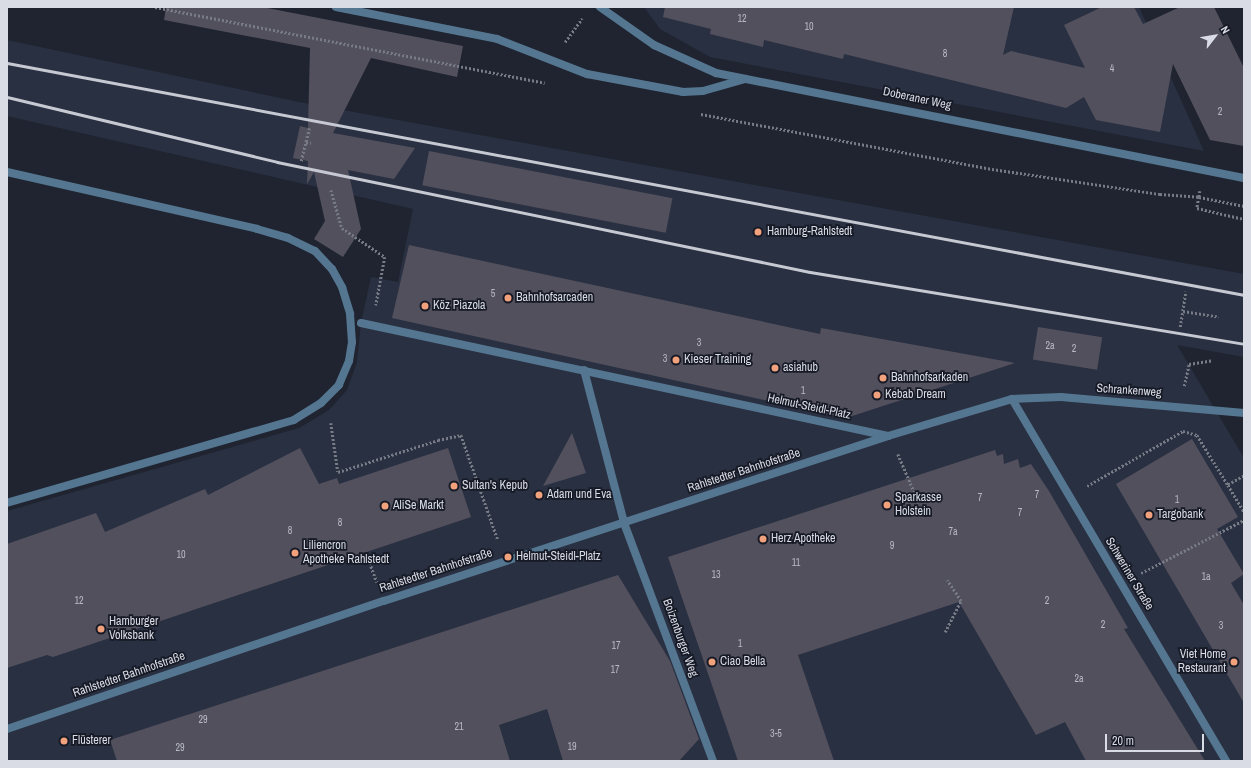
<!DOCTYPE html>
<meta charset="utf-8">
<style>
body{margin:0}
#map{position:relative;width:1251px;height:768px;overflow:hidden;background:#1f2430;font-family:"Archivo Narrow",sans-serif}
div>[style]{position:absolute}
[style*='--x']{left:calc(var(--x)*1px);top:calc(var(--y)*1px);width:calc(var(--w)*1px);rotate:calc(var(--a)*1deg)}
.built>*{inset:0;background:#293041}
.building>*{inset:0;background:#53505e;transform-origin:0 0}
.path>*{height:2.5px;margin-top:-1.25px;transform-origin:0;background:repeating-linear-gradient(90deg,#777b85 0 2px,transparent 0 4px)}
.lane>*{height:8px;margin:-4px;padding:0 4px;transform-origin:4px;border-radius:4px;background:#557690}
.street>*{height:8px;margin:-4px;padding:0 4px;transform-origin:4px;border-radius:4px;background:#557690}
.rail>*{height:3px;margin:-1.5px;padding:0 1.5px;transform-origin:1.5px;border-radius:1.5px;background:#c6c9d2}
.dots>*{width:11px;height:11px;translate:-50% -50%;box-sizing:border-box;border:2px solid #161a26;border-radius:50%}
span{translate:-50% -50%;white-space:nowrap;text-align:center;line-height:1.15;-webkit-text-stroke:3.5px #161a26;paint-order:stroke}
.number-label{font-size:10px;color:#b8b9c3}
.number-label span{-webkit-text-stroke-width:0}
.street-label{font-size:12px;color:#d9dce5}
.poi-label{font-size:12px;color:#d9dce5}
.left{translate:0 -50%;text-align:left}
.right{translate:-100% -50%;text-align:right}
.frame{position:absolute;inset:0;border:8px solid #d9dce5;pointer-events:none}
.north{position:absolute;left:1195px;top:16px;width:40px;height:40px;-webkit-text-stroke:3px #161a26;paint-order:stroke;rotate:59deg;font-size:11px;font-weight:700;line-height:16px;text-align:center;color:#d9dce5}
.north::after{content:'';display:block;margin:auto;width:14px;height:18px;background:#d9dce5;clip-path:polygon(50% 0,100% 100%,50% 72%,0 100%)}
.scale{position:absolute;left:1105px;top:734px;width:99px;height:18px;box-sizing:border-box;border:2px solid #d9dce5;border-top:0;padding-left:5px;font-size:12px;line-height:14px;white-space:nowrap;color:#d9dce5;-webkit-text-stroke:3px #161a26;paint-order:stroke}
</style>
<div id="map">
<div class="built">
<div style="clip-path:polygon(644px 7px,1139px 7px,1204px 151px,710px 57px,660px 29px)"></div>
<div style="clip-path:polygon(7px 40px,299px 102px,1244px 274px,1244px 357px,1177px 345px,1244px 458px,1244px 761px,7px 761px,7px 511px,299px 428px,329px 410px,347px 390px,357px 362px,361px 323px,371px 277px,398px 282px,413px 209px,7px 116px)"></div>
</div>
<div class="building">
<div style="clip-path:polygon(166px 7px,262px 7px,463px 46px,457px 77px,371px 58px,333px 133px,415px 148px,394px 179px,348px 170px,361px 229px,343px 257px,314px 239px,325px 221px,314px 172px,307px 184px,308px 161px,293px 158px,300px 126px,308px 128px,310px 48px,164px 20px)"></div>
<div style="clip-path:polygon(665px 7px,1014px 7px,1003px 55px,1011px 51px,1085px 68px,1064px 25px,1102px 7px,1134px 7px,1143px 24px,1180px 7px,1214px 7px,1244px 68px,1244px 146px,1210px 140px,1173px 64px,1160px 132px,1096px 120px,1084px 97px,1066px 108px,844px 54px,843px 59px,764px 40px,763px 47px,710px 34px,711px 29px,663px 17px)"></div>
<div style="left:429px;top:151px;width:248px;height:35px;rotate:11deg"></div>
<div style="clip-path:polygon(409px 245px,820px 334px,821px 328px,1015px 363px,846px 418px,392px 318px)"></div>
<div style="left:1038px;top:327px;width:65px;height:33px;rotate:9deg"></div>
<div style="clip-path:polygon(572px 433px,586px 473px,543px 486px)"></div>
<div style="clip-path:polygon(1192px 439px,1238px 517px,1217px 529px,1244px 574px,1231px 583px,1244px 605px,1244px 703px,1116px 484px)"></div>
<div style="clip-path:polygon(300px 448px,319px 484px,337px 478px,339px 484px,448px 448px,471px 517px,53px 657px,47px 655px,7px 668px,7px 544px,96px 513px,105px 532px,205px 489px,208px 495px)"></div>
<div style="clip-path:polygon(995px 450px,997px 456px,1003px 454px,1004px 464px,1018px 459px,1020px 468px,1031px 464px,1049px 491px,1128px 628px,1124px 629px,1205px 761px,1086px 761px,1065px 722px,1036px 735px,959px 602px,798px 655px,834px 761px,738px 761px,668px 557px)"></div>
<div style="clip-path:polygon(618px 575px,670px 661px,699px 739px,679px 761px,563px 761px,547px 709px,499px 725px,510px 761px,117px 761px,110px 740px)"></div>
</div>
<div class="path">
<div style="--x:155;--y:7;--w:397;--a:11"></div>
<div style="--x:565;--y:42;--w:29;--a:-54"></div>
<div style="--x:701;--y:114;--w:296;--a:10.7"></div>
<div style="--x:992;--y:169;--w:170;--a:8.5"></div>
<div style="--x:1160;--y:194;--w:39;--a:4"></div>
<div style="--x:1199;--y:197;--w:11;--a:100"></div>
<div style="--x:1197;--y:208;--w:48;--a:13.2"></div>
<div style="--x:306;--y:142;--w:5;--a:11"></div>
<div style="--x:301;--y:161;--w:34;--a:-76"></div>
<div style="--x:331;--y:190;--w:40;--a:74"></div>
<div style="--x:342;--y:228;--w:52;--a:34"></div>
<div style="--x:385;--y:257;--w:49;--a:100.6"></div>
<div style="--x:1200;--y:191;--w:6;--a:99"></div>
<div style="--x:1199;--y:197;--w:46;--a:11.3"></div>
<div style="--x:1183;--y:311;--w:36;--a:9"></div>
<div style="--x:1180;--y:327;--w:36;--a:-81"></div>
<div style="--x:1184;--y:386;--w:23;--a:-77"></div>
<div style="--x:1189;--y:364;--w:24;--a:-9"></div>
<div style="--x:331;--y:423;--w:49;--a:81.9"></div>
<div style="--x:338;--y:472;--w:105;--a:-17.7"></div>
<div style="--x:438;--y:440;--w:24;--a:-12"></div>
<div style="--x:461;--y:435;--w:111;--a:70.6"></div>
<div style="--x:898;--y:454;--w:53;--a:66.8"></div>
<div style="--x:1244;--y:476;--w:18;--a:151"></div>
<div style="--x:1228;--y:485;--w:31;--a:59"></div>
<div style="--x:1087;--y:486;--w:111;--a:-29.8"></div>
<div style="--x:1183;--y:431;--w:15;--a:16"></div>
<div style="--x:1197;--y:435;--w:59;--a:58.2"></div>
<div style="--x:367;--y:555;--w:29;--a:70"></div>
<div style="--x:1141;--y:573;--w:116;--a:-27.2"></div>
<div style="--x:945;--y:632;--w:35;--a:-63"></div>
<div style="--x:961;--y:601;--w:25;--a:-124"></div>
</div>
<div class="lane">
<div style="--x:336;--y:7;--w:164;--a:11.2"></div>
<div style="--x:497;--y:39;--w:97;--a:21.3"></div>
<div style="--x:587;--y:74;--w:98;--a:10.6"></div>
<div style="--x:683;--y:92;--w:20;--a:-3"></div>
<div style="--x:703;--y:91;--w:44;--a:-15.9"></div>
<div style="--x:7;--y:172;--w:256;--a:12.8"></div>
<div style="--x:257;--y:229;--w:32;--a:16"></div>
<div style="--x:288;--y:238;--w:30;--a:26"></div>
<div style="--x:315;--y:251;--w:25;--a:47"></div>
<div style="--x:332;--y:269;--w:21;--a:61"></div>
<div style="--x:342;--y:287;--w:28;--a:73"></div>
<div style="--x:350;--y:314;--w:28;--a:86"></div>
<div style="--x:352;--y:342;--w:19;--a:99"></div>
<div style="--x:349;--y:361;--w:26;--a:113"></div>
<div style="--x:339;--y:385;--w:25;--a:135"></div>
<div style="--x:321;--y:403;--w:32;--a:148"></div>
<div style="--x:294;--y:420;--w:299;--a:163.9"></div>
</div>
<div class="street">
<div style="--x:600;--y:7;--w:66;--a:35.1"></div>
<div style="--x:654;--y:45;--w:68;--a:24.3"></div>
<div style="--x:716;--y:73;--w:538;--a:11.25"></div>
<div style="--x:361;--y:323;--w:539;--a:12.1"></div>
<div style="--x:584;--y:370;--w:158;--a:75.3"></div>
<div style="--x:624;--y:523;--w:254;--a:69.5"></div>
<div style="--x:1012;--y:399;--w:421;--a:59.4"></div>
<div style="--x:7;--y:729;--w:398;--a:-18.8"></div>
<div style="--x:384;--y:601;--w:530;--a:-18.13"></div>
<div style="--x:888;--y:436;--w:129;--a:-16.6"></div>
<div style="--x:1012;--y:399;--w:49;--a:-2.3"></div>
<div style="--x:1061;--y:397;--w:184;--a:5"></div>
</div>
<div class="rail">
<div style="--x:7;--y:63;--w:1259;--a:10.62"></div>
<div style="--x:7;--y:97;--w:278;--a:13.5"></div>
<div style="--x:277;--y:162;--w:544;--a:11.66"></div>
<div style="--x:810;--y:272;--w:440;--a:9.4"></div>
</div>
<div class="dots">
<div style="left:758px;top:232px;background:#f1a17c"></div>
<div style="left:508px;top:298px;background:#f1a17c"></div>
<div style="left:425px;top:306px;background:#f1a17c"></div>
<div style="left:676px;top:360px;background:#f1a17c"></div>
<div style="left:775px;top:368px;background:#f1a17c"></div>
<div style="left:883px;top:378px;background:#f1a17c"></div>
<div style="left:877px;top:395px;background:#f1a17c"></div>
<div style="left:454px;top:486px;background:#f1a17c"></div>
<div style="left:539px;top:495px;background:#f1a17c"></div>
<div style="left:887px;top:505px;background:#f1a17c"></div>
<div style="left:385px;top:506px;background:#f1a17c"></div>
<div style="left:1149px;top:515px;background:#f1a17c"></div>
<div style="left:763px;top:539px;background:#f1a17c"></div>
<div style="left:295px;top:553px;background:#f1a17c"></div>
<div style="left:508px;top:557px;background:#f1a17c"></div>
<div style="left:101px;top:629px;background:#f1a17c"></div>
<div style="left:712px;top:662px;background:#f1a17c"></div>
<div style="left:1234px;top:662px;background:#f1a17c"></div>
<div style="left:64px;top:741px;background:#f1a17c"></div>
</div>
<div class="number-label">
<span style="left:742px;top:19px">12</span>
<span style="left:809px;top:27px">10</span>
<span style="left:945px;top:54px">8</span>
<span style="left:1112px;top:69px">4</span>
<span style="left:1220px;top:112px">2</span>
<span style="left:493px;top:294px">5</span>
<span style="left:699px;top:343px">3</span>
<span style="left:1050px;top:346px">2a</span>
<span style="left:1074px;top:349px">2</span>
<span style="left:665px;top:359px">3</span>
<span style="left:803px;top:391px">1</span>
<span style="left:1037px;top:495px">7</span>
<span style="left:980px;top:498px">7</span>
<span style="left:1177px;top:500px">1</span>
<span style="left:1020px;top:513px">7</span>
<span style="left:340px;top:523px">8</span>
<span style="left:290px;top:531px">8</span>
<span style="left:953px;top:532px">7a</span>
<span style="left:892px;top:546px">9</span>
<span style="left:181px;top:555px">10</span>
<span style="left:796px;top:563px">11</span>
<span style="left:716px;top:575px">13</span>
<span style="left:1206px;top:577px">1a</span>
<span style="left:79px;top:601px">12</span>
<span style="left:1047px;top:601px">2</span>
<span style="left:1103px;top:625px">2</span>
<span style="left:1221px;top:626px">3</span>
<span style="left:740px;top:644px">1</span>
<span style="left:616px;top:646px">17</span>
<span style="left:615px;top:670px">17</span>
<span style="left:1079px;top:679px">2a</span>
<span style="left:203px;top:720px">29</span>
<span style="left:459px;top:727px">21</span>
<span style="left:776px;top:734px">3-5</span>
<span style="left:572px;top:747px">19</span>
<span style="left:180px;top:748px">29</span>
</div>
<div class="street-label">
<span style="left:917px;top:99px;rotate:12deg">Doberaner Weg</span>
<span style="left:1129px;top:391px;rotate:4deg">Schrankenweg</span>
<span style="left:809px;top:407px;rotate:12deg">Helmut-Steidl-Platz</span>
<span style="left:744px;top:471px;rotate:-18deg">Rahlstedter Bahnhofstraße</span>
<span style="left:436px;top:571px;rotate:-18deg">Rahlstedter Bahnhofstraße</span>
<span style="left:1129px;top:574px;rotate:59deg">Schweriner Straße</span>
<span style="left:680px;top:638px;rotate:70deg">Boizenburger Weg</span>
<span style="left:129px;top:675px;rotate:-19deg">Rahlstedter Bahnhofstraße</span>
</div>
<div class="poi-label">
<span class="left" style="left:767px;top:232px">Hamburg-Rahlstedt</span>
<span class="left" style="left:516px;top:298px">Bahnhofsarcaden</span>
<span class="left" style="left:433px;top:306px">Köz Piazola</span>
<span class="left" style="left:684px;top:360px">Kieser Training</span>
<span class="left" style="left:783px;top:368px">asiahub</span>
<span class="left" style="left:891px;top:378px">Bahnhofsarkaden</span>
<span class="left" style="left:885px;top:395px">Kebab Dream</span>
<span class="left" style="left:462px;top:486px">Sultan's Kepub</span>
<span class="left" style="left:547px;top:495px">Adam und Eva</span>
<span class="left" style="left:895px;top:505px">Sparkasse<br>Holstein</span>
<span class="left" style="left:393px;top:506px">AliSe Markt</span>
<span class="left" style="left:1157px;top:515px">Targobank</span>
<span class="left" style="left:771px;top:539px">Herz Apotheke</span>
<span class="left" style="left:303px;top:553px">Liliencron<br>Apotheke Rahlstedt</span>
<span class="left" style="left:516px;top:557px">Helmut-Steidl-Platz</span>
<span class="left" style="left:109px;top:629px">Hamburger<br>Volksbank</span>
<span class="right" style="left:1226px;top:662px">Viet Home<br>Restaurant</span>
<span class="left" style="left:720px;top:662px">Ciao Bella</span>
<span class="left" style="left:72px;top:741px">Flüsterer</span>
</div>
<div class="frame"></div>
<div class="north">N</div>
<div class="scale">20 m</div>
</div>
